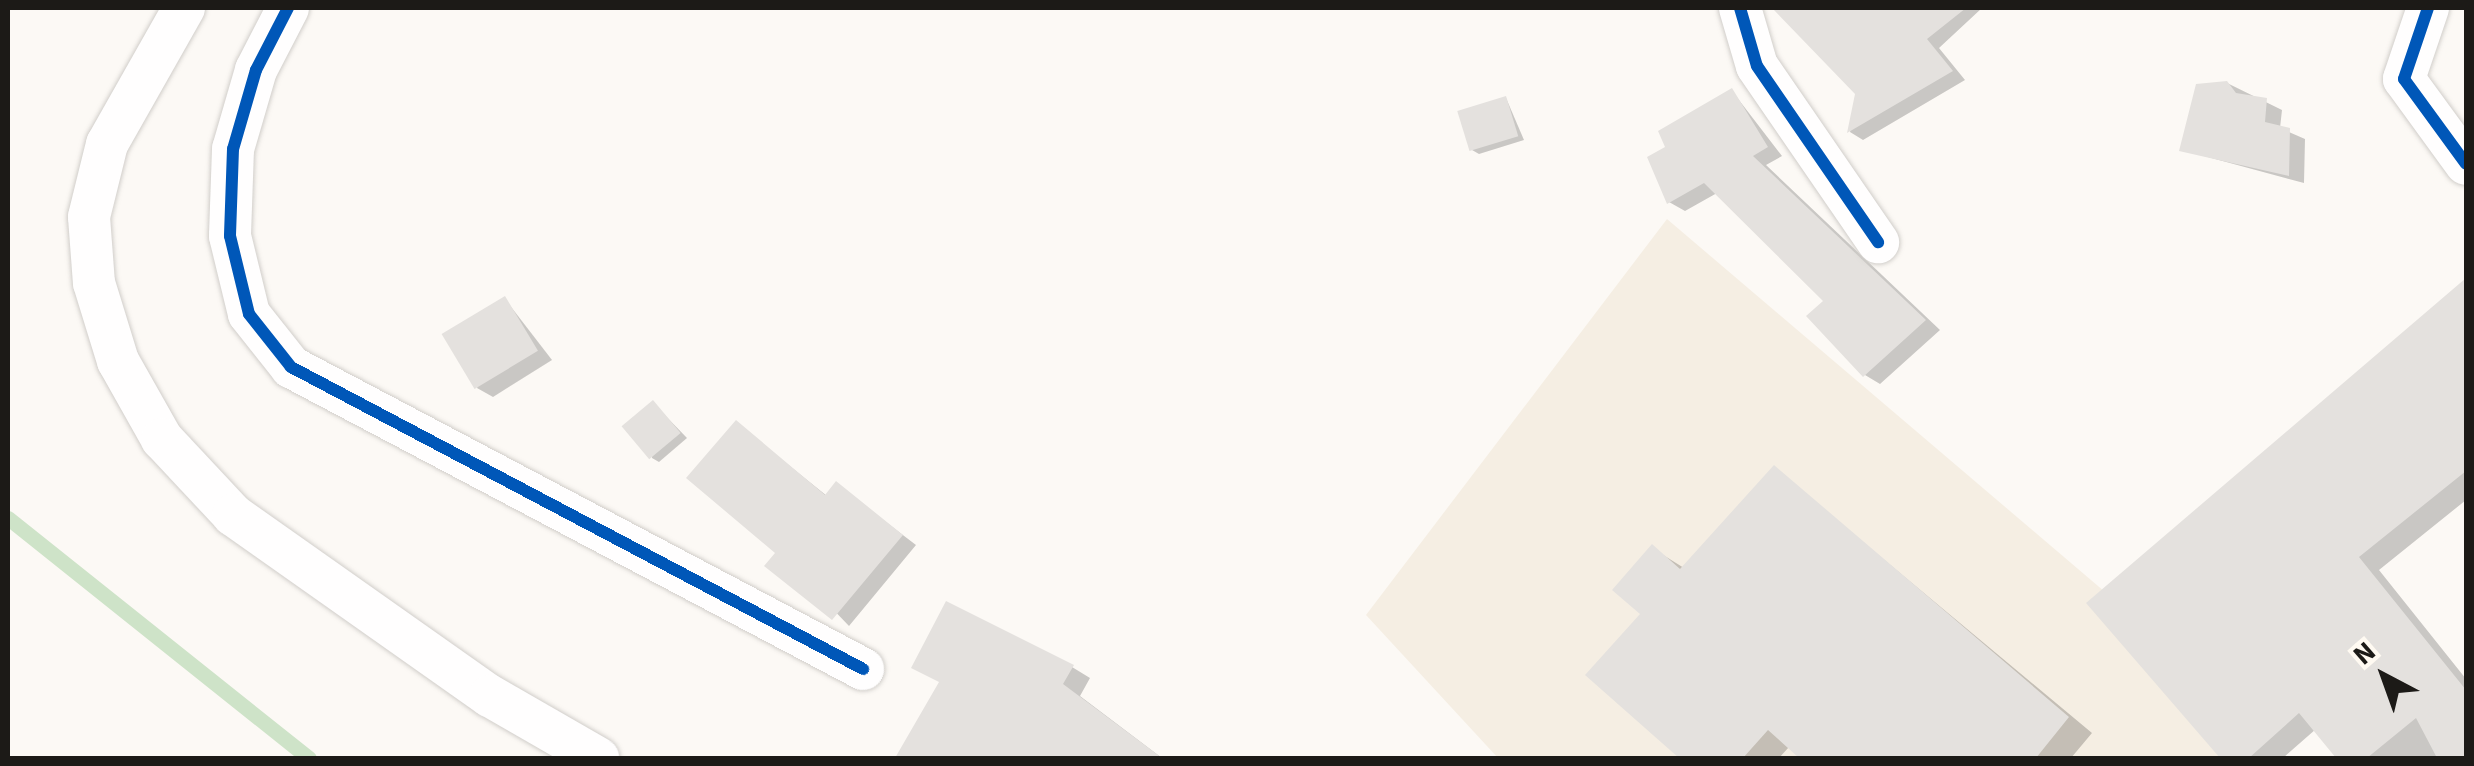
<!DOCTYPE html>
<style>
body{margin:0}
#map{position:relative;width:2474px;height:766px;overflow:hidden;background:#fcf9f5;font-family:"Source Sans 3",sans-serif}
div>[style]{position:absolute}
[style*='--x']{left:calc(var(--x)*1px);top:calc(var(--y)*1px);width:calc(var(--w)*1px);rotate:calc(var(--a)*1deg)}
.built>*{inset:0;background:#f5eee3}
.shadow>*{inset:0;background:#0003}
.stream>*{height:15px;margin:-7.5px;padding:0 7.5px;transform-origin:7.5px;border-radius:7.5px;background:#cee3c8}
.building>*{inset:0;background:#e4e1de;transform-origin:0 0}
.roads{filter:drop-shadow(0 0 2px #d1ceca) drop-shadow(0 0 2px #d1ceca)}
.minor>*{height:42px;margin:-21px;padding:0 21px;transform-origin:21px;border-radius:21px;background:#fffefe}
.cycleway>*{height:12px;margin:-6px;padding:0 6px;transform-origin:6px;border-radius:6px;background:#0057b8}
span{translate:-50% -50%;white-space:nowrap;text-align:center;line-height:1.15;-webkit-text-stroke:10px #fffaf2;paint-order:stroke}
.frame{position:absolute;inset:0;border:10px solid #1c1a17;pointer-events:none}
.north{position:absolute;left:2334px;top:626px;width:100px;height:100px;-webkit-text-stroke:8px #fffaf2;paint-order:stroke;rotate:319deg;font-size:28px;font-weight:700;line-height:40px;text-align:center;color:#1c1a17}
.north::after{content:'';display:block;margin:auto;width:35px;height:45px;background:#1c1a17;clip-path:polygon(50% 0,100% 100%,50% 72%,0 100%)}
</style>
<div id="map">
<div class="built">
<div style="clip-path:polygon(1667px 219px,2125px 609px,2237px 758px,1498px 758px,1366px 615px)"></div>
</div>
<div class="shadow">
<div style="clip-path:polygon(1801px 8px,1982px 8px,1939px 48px,1965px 80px,1863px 140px,1850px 132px,1858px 93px,1783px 18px)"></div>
<div style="clip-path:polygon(2227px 83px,2282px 110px,2280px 128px,2305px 139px,2304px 183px,2182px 150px)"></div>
<div style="clip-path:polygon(1732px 91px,1782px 156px,1766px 165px,1940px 330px,1880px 384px,1865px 375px,1827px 301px,1717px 193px,1685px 211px,1669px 202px,1668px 148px)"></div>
<div style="clip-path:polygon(1506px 98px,1524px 140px,1479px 154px,1472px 150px)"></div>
<div style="clip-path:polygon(2466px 281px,2466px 500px,2379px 570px,2466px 679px,2466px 758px,2340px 758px,2316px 729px,2283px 758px,2224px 758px,2090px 603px)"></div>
<div style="clip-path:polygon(505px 299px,552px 360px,493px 397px,477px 388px)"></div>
<div style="clip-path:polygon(653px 403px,687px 438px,659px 462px,652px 458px)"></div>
<div style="clip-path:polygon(736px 423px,827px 496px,836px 484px,916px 545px,849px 626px,778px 552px)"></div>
<div style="clip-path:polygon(1774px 468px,2092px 733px,2071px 758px,1803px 758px,1789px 747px,1779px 758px,1682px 758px,1588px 675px,1643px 614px,1652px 548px,1684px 568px)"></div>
<div style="clip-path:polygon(1072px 667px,1090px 678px,1080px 696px,1162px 758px,897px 758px,942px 682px)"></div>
</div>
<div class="stream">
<div style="--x:8;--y:518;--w:385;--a:38.6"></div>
</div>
<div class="building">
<div style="clip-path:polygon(1772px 8px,1966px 8px,1927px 39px,1953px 71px,1847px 133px,1855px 94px)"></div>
<div style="clip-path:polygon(2227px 81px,2236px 93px,2267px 98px,2265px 122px,2290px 128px,2289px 176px,2179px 151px,2196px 84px)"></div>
<div style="clip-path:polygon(1732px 88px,1768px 147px,1753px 156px,1926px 320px,1863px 377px,1806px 316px,1823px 301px,1704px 183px,1667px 204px,1647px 157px,1665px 147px,1658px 131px)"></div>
<div style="left:1506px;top:96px;width:42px;height:51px;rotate:73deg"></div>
<div style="clip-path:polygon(2466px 278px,2466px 471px,2359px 557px,2466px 690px,2466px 758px,2437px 758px,2416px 718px,2367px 758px,2336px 758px,2299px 713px,2249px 758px,2220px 758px,2086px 603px)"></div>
<div style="left:505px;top:296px;width:64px;height:74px;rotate:59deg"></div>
<div style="left:653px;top:400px;width:43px;height:41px;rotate:50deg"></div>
<div style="clip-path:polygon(736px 420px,825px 495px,836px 481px,903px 535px,832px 620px,764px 566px,775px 553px,686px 478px)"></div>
<div style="clip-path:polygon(1774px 465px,2069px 717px,2036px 758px,1799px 758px,1768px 730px,1743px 758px,1679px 758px,1585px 675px,1640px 614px,1612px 590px,1652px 544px,1680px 569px)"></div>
<div style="clip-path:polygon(946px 601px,1074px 665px,1063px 684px,1162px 758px,895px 758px,939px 682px,911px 668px)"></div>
</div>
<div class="roads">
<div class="minor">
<div style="--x:184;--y:8;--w:156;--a:119.5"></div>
<div style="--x:107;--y:144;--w:75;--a:103.9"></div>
<div style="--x:89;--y:217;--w:66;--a:85.7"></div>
<div style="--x:94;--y:283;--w:82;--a:72.9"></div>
<div style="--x:118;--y:361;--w:90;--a:60.6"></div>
<div style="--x:162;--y:439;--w:104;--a:46.9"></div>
<div style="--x:233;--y:515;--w:314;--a:35.2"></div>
<div style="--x:490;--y:696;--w:125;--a:29.9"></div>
<div style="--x:288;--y:8;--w:70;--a:117.3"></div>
<div style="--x:256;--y:70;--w:82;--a:106.2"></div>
<div style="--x:233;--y:149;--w:87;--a:92"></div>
<div style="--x:230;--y:236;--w:80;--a:76.3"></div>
<div style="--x:249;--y:314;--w:68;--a:51.6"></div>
<div style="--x:291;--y:367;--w:647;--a:27.83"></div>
<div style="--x:1740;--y:8;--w:60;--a:73.7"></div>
<div style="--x:1757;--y:66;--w:214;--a:55.5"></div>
<div style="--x:2428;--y:8;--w:75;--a:108.7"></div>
<div style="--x:2404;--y:79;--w:105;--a:53.9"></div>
</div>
</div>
<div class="cycleway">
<div style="--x:288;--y:8;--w:70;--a:117.3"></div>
<div style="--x:256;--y:70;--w:82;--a:106.2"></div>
<div style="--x:233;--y:149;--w:87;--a:92"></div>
<div style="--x:230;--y:236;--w:80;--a:76.3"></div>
<div style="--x:249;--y:314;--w:68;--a:51.6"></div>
<div style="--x:291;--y:367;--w:647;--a:27.83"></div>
<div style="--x:1740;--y:8;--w:60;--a:73.7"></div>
<div style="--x:1757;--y:66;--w:214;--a:55.5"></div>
<div style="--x:2428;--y:8;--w:75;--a:108.7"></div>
<div style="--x:2404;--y:79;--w:105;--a:53.9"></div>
</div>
<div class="frame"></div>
<div class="north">N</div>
</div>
